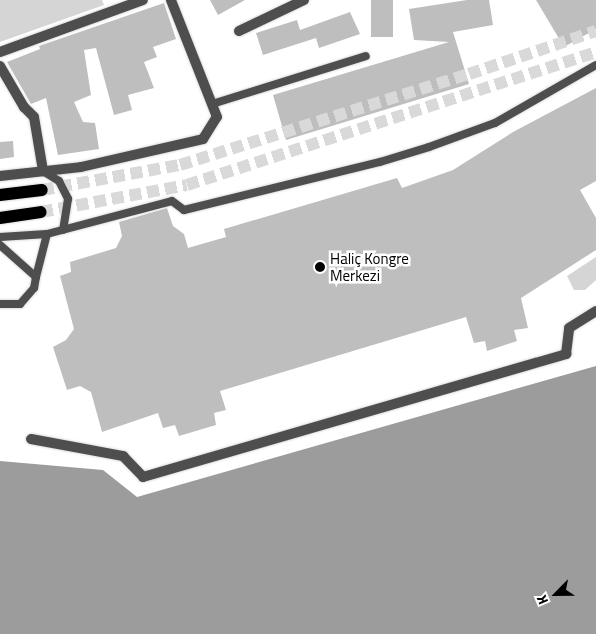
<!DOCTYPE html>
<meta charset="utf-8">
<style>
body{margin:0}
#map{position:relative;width:596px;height:634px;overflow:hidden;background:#fff;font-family:"Titillium Web",sans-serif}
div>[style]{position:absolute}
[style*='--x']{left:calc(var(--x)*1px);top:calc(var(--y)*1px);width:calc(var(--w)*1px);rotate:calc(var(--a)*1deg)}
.green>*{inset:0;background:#d5d5d5}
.water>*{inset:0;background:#9c9c9c}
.building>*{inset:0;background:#bebebe;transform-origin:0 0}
.primary-tunnel>*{height:12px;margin-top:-6px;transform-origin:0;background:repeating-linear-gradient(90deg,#d9d9d9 0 12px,transparent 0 18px)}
.roads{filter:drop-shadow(0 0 1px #dbdbdb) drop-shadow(0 0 1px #dbdbdb)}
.service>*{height:8px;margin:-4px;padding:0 4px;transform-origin:4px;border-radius:4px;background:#4e4e4e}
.minor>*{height:10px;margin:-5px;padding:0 5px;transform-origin:5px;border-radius:5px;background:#4e4e4e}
.primary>*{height:12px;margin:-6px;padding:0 6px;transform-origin:6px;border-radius:6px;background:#000}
.dots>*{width:14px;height:14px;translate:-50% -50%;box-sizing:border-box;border:2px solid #fff;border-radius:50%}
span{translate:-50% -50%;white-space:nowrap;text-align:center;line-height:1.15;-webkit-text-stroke:5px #fff;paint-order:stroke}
.poi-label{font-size:15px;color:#000}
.left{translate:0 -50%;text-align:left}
.north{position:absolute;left:531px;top:569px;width:50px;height:50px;-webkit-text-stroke:4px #fff;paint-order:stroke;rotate:247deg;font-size:14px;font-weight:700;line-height:20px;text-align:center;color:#000}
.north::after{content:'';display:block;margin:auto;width:18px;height:22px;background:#000;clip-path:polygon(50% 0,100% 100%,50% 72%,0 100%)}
</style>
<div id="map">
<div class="green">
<div style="clip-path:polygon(0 0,102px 0,104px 5px,0 42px)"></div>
<div style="clip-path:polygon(596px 257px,596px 280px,585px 290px,574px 290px,567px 276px)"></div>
</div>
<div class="water">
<div style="clip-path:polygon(596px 366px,596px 634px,0 634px,0 461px,103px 470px,137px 497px)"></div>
</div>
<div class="building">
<div style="clip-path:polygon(210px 0,245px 0,218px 15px)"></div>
<div style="left:371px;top:0;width:22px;height:37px"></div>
<div style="clip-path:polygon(467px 0,489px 0,493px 25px,453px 32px,469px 84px,286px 140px,273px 95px,449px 42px,414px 40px,409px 9px)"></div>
<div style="clip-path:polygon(536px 0,596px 0,596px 29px,564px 47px)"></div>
<div style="clip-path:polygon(164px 3px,176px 39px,153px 47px,157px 57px,144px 62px,154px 88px,128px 95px,132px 110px,114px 115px,96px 48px,84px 50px,91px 95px,74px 102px,83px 122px,95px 123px,99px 149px,58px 155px,46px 98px,31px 104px,7px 62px,40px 49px,39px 46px)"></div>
<div style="clip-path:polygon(350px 12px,360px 34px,319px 48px,316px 38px,263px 55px,256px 33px,297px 20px,300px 30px)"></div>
<div style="clip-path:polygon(596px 88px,596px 181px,580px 190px,596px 218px,596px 250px,521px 298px,528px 328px,514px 330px,517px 341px,487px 351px,485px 341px,474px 343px,466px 317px,220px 391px,226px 410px,214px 413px,216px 425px,179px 436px,175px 425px,163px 428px,158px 413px,102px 432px,91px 392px,80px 386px,67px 390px,53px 347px,66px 340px,74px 329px,60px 276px,71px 272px,70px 262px,116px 248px,122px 236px,119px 222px,167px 208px,173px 226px,184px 234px,188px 248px,226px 237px,224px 229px,397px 178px,402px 188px,453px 170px,513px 132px)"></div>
<div style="clip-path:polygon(13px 141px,14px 157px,0 159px,0 142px)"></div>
</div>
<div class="primary-tunnel">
<div style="--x:42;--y:190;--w:140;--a:-10.3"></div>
<div style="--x:180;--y:165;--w:303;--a:-17.5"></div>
<div style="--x:469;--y:74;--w:134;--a:-18.7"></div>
<div style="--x:41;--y:212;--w:148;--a:-10.5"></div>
<div style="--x:187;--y:185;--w:430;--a:-18"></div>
</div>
<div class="roads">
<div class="service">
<div style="--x:212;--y:104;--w:161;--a:-17.3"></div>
<div style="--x:43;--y:171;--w:19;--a:32"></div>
<div style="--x:59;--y:181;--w:20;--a:63"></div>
<div style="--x:68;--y:199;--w:31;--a:99"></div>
<div style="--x:0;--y:237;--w:47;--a:-3.7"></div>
<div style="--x:47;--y:234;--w:129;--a:-14.8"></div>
<div style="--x:172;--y:201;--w:15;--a:37"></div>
<div style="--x:184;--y:210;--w:202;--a:-13.8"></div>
<div style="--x:380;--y:162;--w:51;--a:-17"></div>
<div style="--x:429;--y:147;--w:70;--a:-20"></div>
<div style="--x:495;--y:123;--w:116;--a:-29.9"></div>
<div style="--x:0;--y:245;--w:48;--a:41.6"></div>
<div style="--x:36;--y:277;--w:11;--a:100"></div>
<div style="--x:34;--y:288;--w:21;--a:131"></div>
<div style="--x:20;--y:304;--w:20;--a:180"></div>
<div style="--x:36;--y:277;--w:44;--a:-75.7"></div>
</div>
<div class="minor">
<div style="--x:239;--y:31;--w:72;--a:-25.5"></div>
<div style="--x:0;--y:52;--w:152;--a:-20"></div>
<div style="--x:0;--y:66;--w:48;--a:59.7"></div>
<div style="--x:24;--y:107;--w:14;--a:45"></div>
<div style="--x:34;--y:117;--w:55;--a:80.5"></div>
<div style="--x:0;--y:176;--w:81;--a:-6.3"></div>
<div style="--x:81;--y:167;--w:125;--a:-12.9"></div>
<div style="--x:203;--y:139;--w:26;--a:-58"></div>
<div style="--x:217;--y:117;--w:126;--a:-111.5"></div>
<div style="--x:31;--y:439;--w:94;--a:10.5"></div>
<div style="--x:123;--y:456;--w:29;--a:46"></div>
<div style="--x:143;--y:477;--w:441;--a:-16.2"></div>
<div style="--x:566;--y:354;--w:26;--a:-83"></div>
<div style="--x:569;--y:328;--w:32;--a:-32"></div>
</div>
<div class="primary">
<div style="--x:0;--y:195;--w:42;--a:-6.8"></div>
<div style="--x:0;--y:218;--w:41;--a:-8.3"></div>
</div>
</div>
<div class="dots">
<div style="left:320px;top:267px;background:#000"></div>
</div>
<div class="poi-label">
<span class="left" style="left:330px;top:267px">Haliç Kongre<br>Merkezi</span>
</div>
<div class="north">K</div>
</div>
